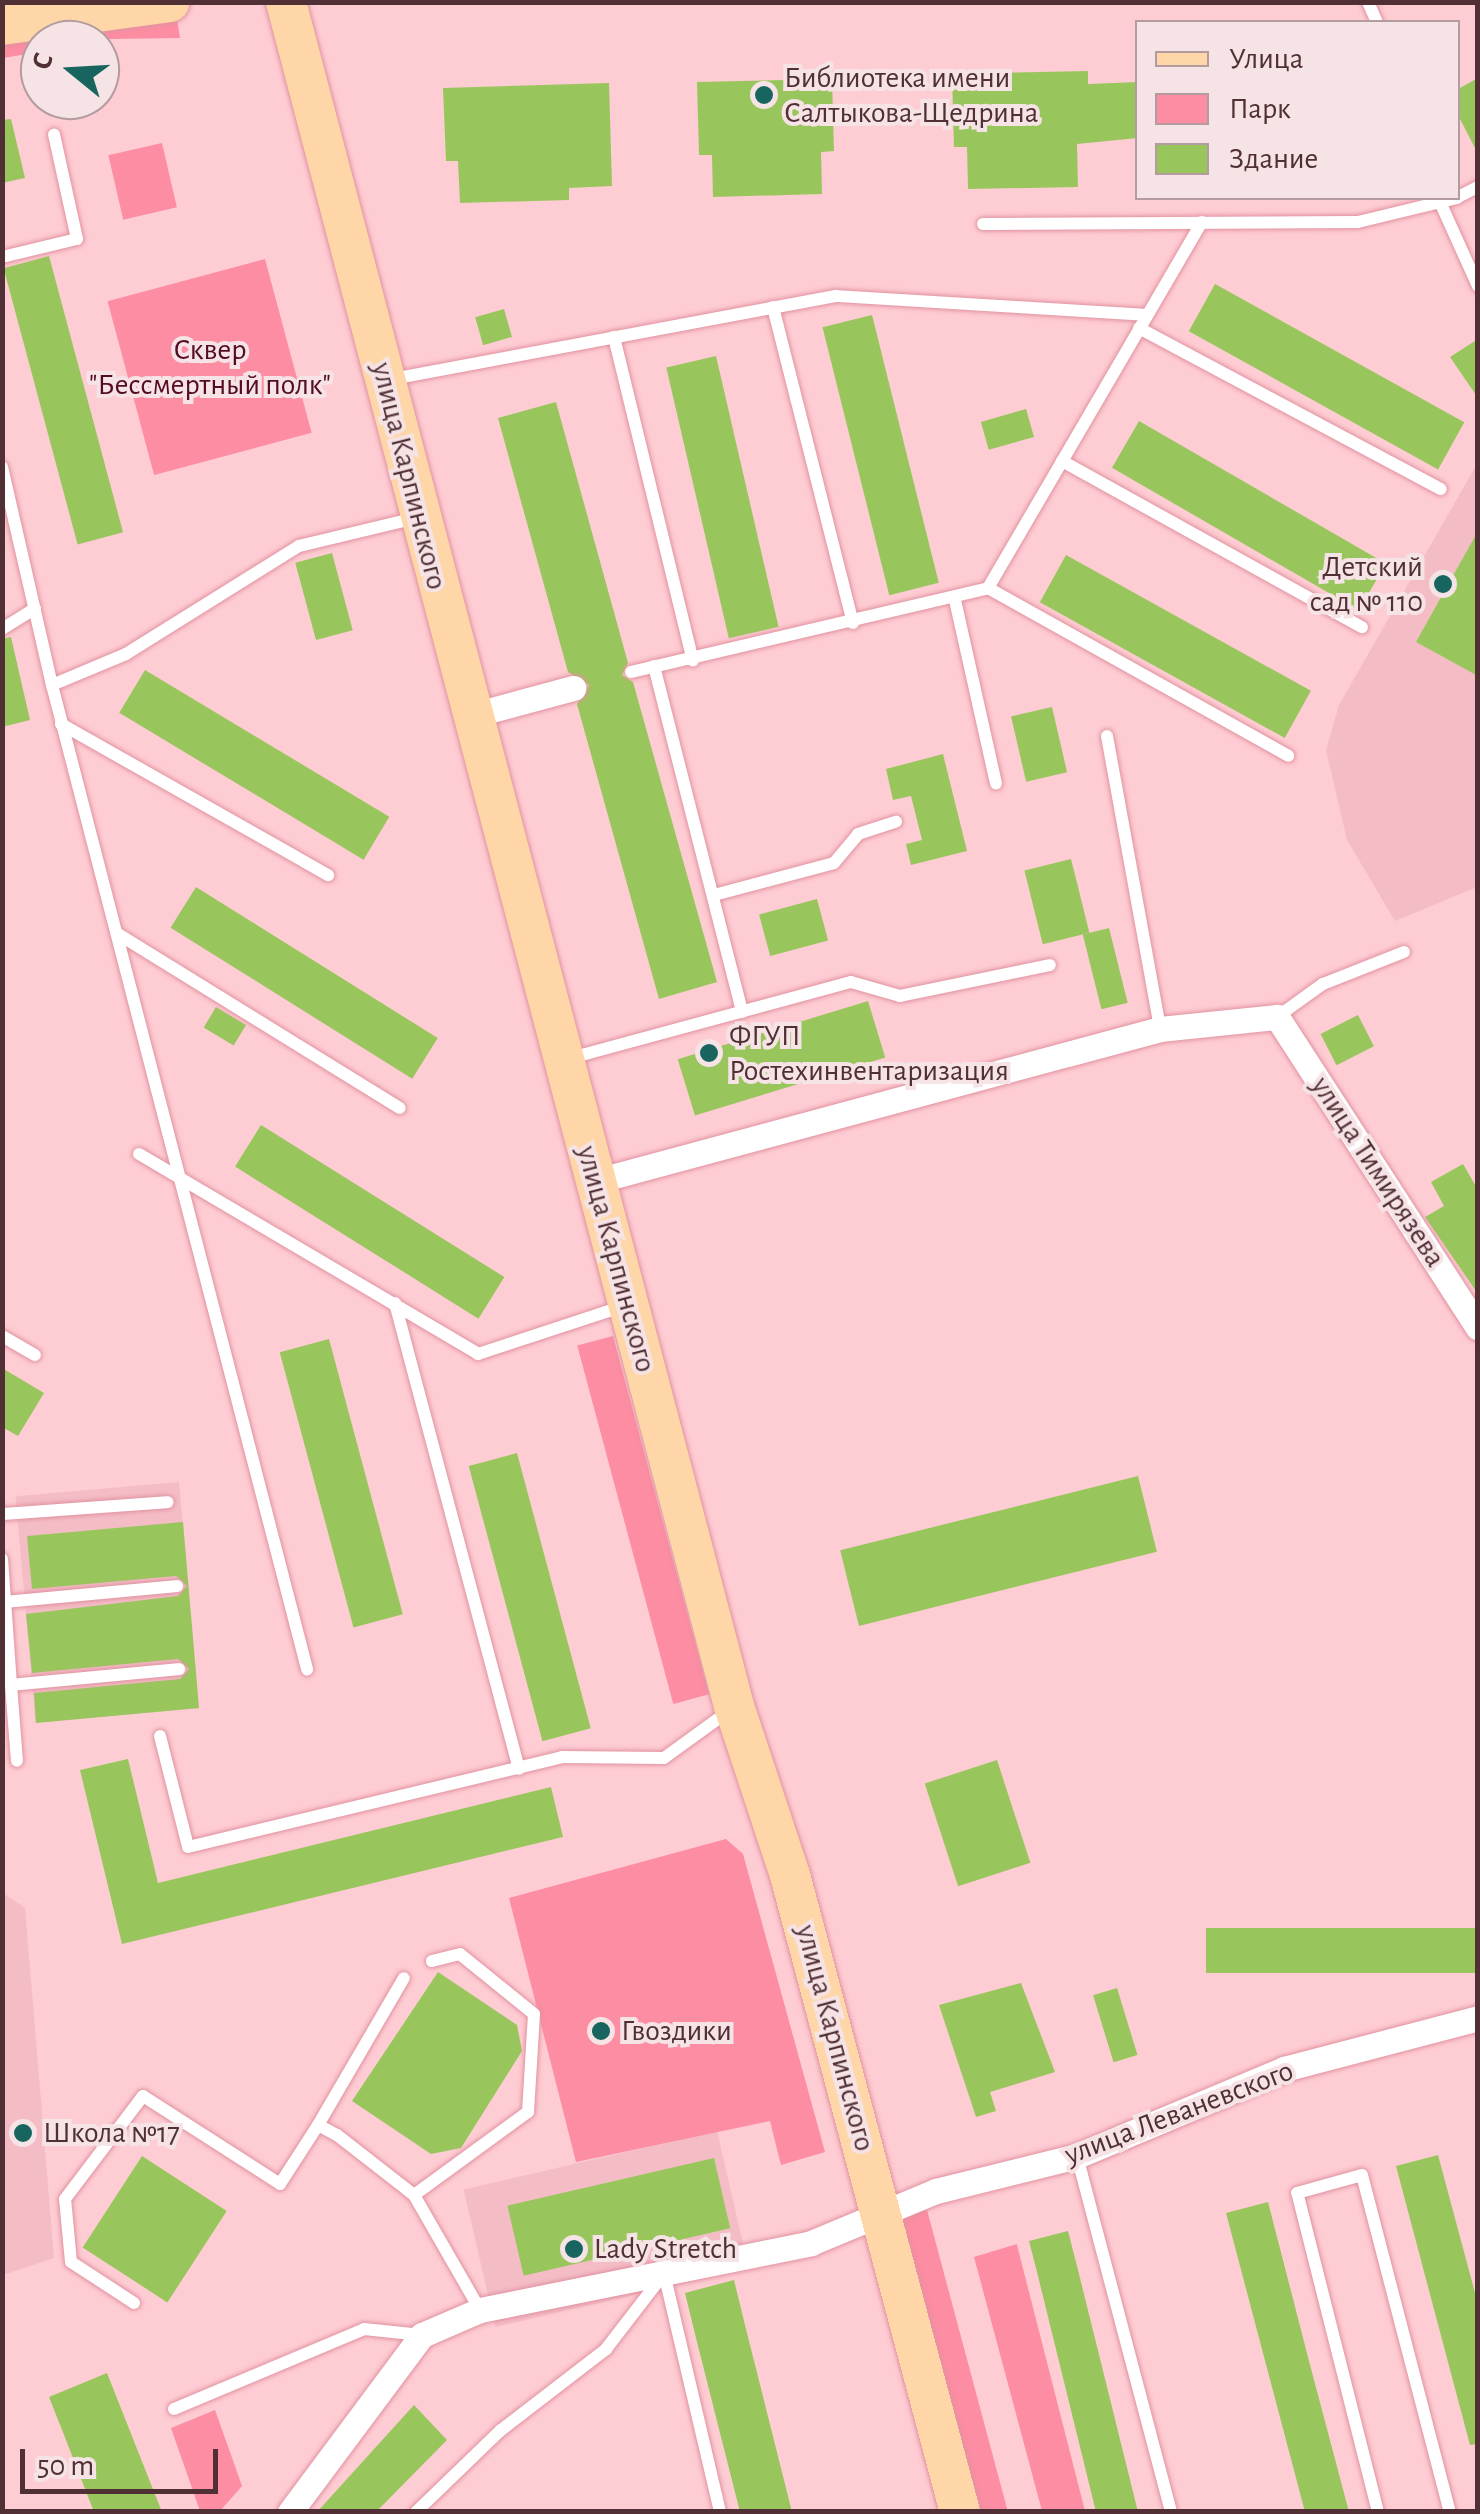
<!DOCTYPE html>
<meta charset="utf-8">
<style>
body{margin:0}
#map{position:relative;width:1480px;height:2514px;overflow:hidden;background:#feccd3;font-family:"Alegreya Sans",sans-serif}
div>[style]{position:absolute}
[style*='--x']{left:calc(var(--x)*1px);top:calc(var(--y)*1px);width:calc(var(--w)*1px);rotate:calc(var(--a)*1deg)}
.built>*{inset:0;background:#f4bdc6;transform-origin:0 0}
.green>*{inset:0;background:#fc8da2;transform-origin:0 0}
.building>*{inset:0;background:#99c65c;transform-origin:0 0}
.roads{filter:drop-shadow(0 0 2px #e192a0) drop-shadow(0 0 2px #e192a0)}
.lane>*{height:12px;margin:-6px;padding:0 6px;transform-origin:6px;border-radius:6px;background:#fff}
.street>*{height:25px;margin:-12.5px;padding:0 12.5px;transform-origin:12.5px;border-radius:12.5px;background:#fff}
.primary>*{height:40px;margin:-20px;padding:0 20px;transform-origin:20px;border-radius:20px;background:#fed6a7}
.dots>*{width:28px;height:28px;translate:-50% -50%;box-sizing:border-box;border:5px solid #f5e3e5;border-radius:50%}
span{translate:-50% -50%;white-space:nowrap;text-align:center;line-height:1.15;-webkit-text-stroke:8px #f5e3e5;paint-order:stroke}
.poi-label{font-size:30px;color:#502f35}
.left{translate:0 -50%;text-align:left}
.right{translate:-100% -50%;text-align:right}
.park-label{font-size:30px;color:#540c23}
.street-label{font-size:30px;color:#502f35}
.frame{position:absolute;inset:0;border:5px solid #502f35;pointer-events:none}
.legend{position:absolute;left:1135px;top:20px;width:325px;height:180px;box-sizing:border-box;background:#f5e3e5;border:2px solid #b39b9f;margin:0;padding:12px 18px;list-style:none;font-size:30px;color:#502f35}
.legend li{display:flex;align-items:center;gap:20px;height:50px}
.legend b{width:50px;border:2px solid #b39b9f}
.north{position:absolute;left:20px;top:20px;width:100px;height:100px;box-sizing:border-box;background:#f5e3e5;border:2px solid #b39b9f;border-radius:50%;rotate:288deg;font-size:28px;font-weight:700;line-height:40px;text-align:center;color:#502f35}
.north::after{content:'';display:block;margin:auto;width:35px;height:45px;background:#186560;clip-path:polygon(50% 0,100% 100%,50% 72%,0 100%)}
.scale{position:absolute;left:20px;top:2449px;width:198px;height:45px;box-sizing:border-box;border:5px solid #502f35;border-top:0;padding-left:12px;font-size:30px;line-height:35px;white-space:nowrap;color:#502f35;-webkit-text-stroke:8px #f5e3e5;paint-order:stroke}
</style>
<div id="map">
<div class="built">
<div style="clip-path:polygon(1477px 464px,1477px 887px,1395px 921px,1347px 840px,1326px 750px,1339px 705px)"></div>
<div style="left:179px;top:1482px;width:227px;height:164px;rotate:85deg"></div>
<div style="clip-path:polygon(3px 1893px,25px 1908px,54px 2258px,3px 2275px)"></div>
<div style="left:717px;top:2131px;width:141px;height:260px;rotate:77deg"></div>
</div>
<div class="green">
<div style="clip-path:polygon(177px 19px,180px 38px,40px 40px,40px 52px,3px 58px,3px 39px)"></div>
<div style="left:162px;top:143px;width:66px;height:55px;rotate:77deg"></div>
<div style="left:265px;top:259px;width:180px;height:163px;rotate:75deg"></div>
<div style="left:613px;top:1336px;width:371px;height:37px;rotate:75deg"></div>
<div style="clip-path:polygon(726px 1839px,743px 1854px,825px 2152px,781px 2165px,770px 2121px,576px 2162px,509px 1898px)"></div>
<div style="left:927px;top:2210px;width:312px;height:26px;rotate:75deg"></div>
<div style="clip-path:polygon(1017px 2244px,1017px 2245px,1085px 2511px,1042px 2511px,974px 2257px)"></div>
<div style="clip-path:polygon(215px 2410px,242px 2486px,220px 2511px,200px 2511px,171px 2428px)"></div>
</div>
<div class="building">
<div style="clip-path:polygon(1088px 71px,1088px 84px,1138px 82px,1138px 138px,1077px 144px,1078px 187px,968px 189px,967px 147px,954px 147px,952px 74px)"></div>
<div style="clip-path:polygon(1478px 78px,1478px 154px,1458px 115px,1458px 89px)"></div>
<div style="clip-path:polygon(832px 79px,834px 151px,821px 152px,822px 194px,713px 197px,712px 155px,699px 155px,697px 82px)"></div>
<div style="clip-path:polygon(609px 83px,612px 186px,569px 188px,569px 200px,460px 203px,458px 161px,446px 161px,443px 88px)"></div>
<div style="clip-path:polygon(11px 119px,25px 178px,2px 183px,2px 120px)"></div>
<div style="left:49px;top:256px;width:286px;height:47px;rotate:75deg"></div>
<div style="left:1215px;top:284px;width:285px;height:54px;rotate:29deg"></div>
<div style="left:504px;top:309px;width:29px;height:30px;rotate:74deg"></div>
<div style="left:872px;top:315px;width:276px;height:51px;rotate:76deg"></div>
<div style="clip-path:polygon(1478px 339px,1478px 398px,1450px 357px)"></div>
<div style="left:716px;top:356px;width:278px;height:51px;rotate:77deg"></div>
<div style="clip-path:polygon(556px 402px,628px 663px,622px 675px,633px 682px,717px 982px,659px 999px,577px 704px,589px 685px,568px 672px,498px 418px)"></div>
<div style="left:1026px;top:409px;width:29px;height:47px;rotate:74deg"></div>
<div style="left:1139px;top:421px;width:285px;height:54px;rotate:30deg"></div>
<div style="clip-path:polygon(1478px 531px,1478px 676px,1416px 642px)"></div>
<div style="left:332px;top:553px;width:80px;height:38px;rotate:75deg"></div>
<div style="left:1066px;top:555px;width:280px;height:54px;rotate:29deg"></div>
<div style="clip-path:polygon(11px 637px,30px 720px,2px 727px,2px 639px)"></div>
<div style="left:145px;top:670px;width:285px;height:50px;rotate:31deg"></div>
<div style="left:1052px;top:707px;width:67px;height:42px;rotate:77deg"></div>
<div style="clip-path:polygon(943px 754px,967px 851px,911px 865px,906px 844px,922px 840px,911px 796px,893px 800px,886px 769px)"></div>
<div style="left:1071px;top:859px;width:76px;height:48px;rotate:76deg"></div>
<div style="left:196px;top:887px;width:285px;height:48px;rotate:32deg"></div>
<div style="left:817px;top:899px;width:43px;height:60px;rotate:75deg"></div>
<div style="left:1109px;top:928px;width:77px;height:27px;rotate:76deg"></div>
<div style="left:868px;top:1001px;width:59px;height:199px;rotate:73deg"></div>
<div style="left:216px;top:1007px;width:35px;height:24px;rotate:31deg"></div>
<div style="left:1358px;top:1015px;width:35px;height:42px;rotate:63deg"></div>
<div style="left:261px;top:1125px;width:287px;height:49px;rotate:32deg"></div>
<div style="clip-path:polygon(1463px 1164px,1478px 1190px,1478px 1294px,1425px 1217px,1444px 1206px,1431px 1182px)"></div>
<div style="left:329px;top:1339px;width:285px;height:51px;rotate:75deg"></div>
<div style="clip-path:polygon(2px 1368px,44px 1393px,18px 1436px,2px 1427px)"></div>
<div style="left:517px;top:1453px;width:285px;height:50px;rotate:75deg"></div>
<div style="left:1138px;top:1476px;width:78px;height:307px;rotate:76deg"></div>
<div style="clip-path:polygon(183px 1522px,199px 1708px,36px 1723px,34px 1693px,180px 1679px,189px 1669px,178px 1659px,32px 1673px,26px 1614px,178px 1596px,187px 1586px,176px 1576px,32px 1589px,27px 1536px)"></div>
<div style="clip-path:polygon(128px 1759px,158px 1883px,551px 1787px,563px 1837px,122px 1944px,80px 1770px)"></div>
<div style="left:997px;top:1760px;width:108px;height:76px;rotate:72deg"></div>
<div style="left:1478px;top:1928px;width:45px;height:272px;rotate:90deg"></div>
<div style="clip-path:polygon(438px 1972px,517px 2025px,522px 2051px,461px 2148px,431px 2154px,352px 2101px)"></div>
<div style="clip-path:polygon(1021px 1983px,1055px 2072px,990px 2092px,996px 2111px,976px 2117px,939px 2005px)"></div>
<div style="left:1117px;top:1988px;width:70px;height:25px;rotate:73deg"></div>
<div style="clip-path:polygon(1438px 2155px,1478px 2304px,1478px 2444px,1470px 2445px,1396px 2166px)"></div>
<div style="left:142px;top:2156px;width:101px;height:109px;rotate:33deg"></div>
<div style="left:714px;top:2158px;width:72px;height:212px;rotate:77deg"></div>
<div style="clip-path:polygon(1268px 2202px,1309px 2361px,1349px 2512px,1305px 2512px,1226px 2213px)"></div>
<div style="clip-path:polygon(1068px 2231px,1078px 2270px,1138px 2512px,1096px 2512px,1037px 2272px,1029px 2241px)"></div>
<div style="clip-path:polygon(734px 2280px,745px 2325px,792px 2512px,740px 2512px,696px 2338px,685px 2293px)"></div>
<div style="clip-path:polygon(107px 2373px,162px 2512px,94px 2512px,66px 2440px,49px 2397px)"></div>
<div style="clip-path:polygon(414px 2405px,447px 2440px,376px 2512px,317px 2512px)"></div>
</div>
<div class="roads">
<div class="lane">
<div style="--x:1368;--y:2;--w:22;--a:66"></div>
<div style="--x:1458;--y:197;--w:22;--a:-27"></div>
<div style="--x:1440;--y:202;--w:92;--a:65.7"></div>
<div style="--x:983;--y:224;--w:375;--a:-0.3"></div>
<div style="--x:1358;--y:222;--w:102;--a:-13.6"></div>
<div style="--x:2;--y:257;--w:77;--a:-13.5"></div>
<div style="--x:77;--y:239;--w:107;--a:-102.4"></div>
<div style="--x:773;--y:307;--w:326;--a:75.8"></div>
<div style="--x:1139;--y:328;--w:342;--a:28.1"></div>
<div style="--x:614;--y:337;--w:333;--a:76.3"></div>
<div style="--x:392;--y:379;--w:452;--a:-10.6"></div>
<div style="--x:836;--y:296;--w:311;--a:3.5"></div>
<div style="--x:1062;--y:461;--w:343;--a:29"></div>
<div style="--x:2;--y:467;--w:224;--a:77.1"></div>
<div style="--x:52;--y:685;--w:80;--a:-22.7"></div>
<div style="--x:126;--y:654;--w:204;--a:-32"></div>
<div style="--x:299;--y:546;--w:120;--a:-13.5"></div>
<div style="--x:988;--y:588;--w:344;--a:29.2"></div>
<div style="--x:955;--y:600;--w:188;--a:77.4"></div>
<div style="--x:2;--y:629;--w:39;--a:-32"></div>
<div style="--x:654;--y:666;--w:357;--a:75.7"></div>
<div style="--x:631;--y:672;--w:367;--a:-13.2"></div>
<div style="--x:988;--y:588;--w:424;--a:-59.7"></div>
<div style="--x:52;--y:685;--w:1017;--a:75.47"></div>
<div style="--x:61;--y:724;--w:307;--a:29.5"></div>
<div style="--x:1107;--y:736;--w:298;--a:79.7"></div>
<div style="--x:714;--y:895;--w:124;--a:-14.9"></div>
<div style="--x:834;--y:863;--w:38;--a:-50"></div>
<div style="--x:858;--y:834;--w:40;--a:-18"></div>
<div style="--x:118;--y:934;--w:331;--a:31.7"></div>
<div style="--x:1277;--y:1017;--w:57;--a:-35.7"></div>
<div style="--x:1323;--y:984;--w:87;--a:-21.6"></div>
<div style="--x:567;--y:1059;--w:294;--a:-15.2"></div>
<div style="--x:851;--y:982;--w:51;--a:15.9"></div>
<div style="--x:900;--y:996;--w:153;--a:-11.7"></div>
<div style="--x:139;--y:1154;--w:394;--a:30.5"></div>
<div style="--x:478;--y:1354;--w:154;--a:-18.2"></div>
<div style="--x:395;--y:1303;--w:482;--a:75.1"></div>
<div style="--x:2;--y:1336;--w:38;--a:30"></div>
<div style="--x:2;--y:1514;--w:166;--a:-4.1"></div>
<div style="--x:2;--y:1559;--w:126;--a:85.9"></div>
<div style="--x:11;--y:1685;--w:169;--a:-5.4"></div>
<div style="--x:5;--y:1602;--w:173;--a:-5.3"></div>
<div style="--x:11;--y:1685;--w:76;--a:85.5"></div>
<div style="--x:160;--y:1736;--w:114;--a:75.8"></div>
<div style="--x:188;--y:1847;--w:385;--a:-13.5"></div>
<div style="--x:562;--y:1757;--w:102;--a:0.6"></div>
<div style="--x:664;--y:1758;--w:82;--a:-36"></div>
<div style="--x:318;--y:2125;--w:170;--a:-59.7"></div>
<div style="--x:1077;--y:2156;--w:368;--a:75.2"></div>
<div style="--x:414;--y:2195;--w:141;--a:-36.1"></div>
<div style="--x:528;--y:2112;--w:98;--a:-86.5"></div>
<div style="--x:534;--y:2014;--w:95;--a:-141"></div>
<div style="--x:460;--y:1954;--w:29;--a:166"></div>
<div style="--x:664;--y:2273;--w:245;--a:76.8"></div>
<div style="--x:134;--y:2303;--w:75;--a:-146.9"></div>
<div style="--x:71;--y:2262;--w:63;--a:-95.4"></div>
<div style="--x:65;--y:2199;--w:129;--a:-52.9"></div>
<div style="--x:143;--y:2096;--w:163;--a:32.7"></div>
<div style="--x:280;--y:2184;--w:70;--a:-57.2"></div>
<div style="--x:318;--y:2125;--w:21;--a:28"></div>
<div style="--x:337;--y:2135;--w:98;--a:37.9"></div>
<div style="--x:414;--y:2195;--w:133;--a:60.1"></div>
<div style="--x:174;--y:2409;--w:206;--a:-22.8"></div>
<div style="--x:364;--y:2329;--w:58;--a:5.9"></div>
<div style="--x:416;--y:2512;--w:118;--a:-44"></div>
<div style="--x:501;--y:2430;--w:133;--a:-37.6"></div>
<div style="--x:606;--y:2349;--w:93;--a:-52.4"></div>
<div style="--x:1378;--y:2512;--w:329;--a:-104.2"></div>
<div style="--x:1297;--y:2193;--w:67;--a:-15.5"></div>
<div style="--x:1362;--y:2175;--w:348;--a:75.4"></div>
</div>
<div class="street">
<div style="--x:473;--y:715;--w:104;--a:-15.1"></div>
<div style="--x:596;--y:1181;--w:584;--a:-15.08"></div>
<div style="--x:1160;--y:1029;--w:118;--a:-5.9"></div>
<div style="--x:1277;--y:1017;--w:370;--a:57.1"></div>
<div style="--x:290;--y:2512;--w:221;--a:-53.3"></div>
<div style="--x:422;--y:2335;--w:63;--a:-23.3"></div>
<div style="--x:480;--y:2310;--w:338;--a:-11.4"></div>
<div style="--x:811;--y:2243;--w:135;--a:-22.6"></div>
<div style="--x:936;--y:2191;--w:145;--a:-13.9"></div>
<div style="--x:1077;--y:2156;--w:225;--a:-22.8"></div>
<div style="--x:1284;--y:2069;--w:201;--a:-14.7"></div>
</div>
<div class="primary">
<div style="--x:286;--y:2;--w:1762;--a:75.27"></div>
<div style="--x:734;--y:1706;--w:178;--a:71.7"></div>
<div style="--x:790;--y:1875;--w:659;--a:75.06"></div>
<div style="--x:2;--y:25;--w:169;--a:-7.8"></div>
</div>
</div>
<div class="dots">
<div style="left:764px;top:95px;background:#186560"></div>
<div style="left:1443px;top:584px;background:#186560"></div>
<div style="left:709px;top:1053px;background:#186560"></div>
<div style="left:601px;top:2031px;background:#186560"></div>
<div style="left:23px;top:2133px;background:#186560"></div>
<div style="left:574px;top:2249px;background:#186560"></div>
</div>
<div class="poi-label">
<span class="left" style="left:784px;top:95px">Библиотека имени<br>Салтыкова-Щедрина</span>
<span class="right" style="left:1423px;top:584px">Детский<br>сад № 110</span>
<span class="left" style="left:729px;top:1053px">ФГУП<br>Ростехинвентаризация</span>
<span class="left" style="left:621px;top:2031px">Гвоздики</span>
<span class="left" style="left:43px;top:2133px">Школа №17</span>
<span class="left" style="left:594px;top:2249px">Lady Stretch</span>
</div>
<div class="park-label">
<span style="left:210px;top:367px">Сквер<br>"Бессмертный полк"</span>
</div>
<div class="street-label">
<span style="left:409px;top:476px;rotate:76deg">улица Карпинского</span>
<span style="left:1378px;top:1172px;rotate:57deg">улица Тимирязева</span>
<span style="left:616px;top:1259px;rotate:75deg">улица Карпинского</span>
<span style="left:835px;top:2038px;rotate:75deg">улица Карпинского</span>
<span style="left:1179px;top:2113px;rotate:-21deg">улица Леваневского</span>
</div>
<div class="frame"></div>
<ul class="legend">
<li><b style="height:12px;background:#fed6a7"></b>Улица</li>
<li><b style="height:28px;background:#fc8da2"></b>Парк</li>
<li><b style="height:28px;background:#99c65c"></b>Здание</li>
</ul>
<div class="north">С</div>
<div class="scale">50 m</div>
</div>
